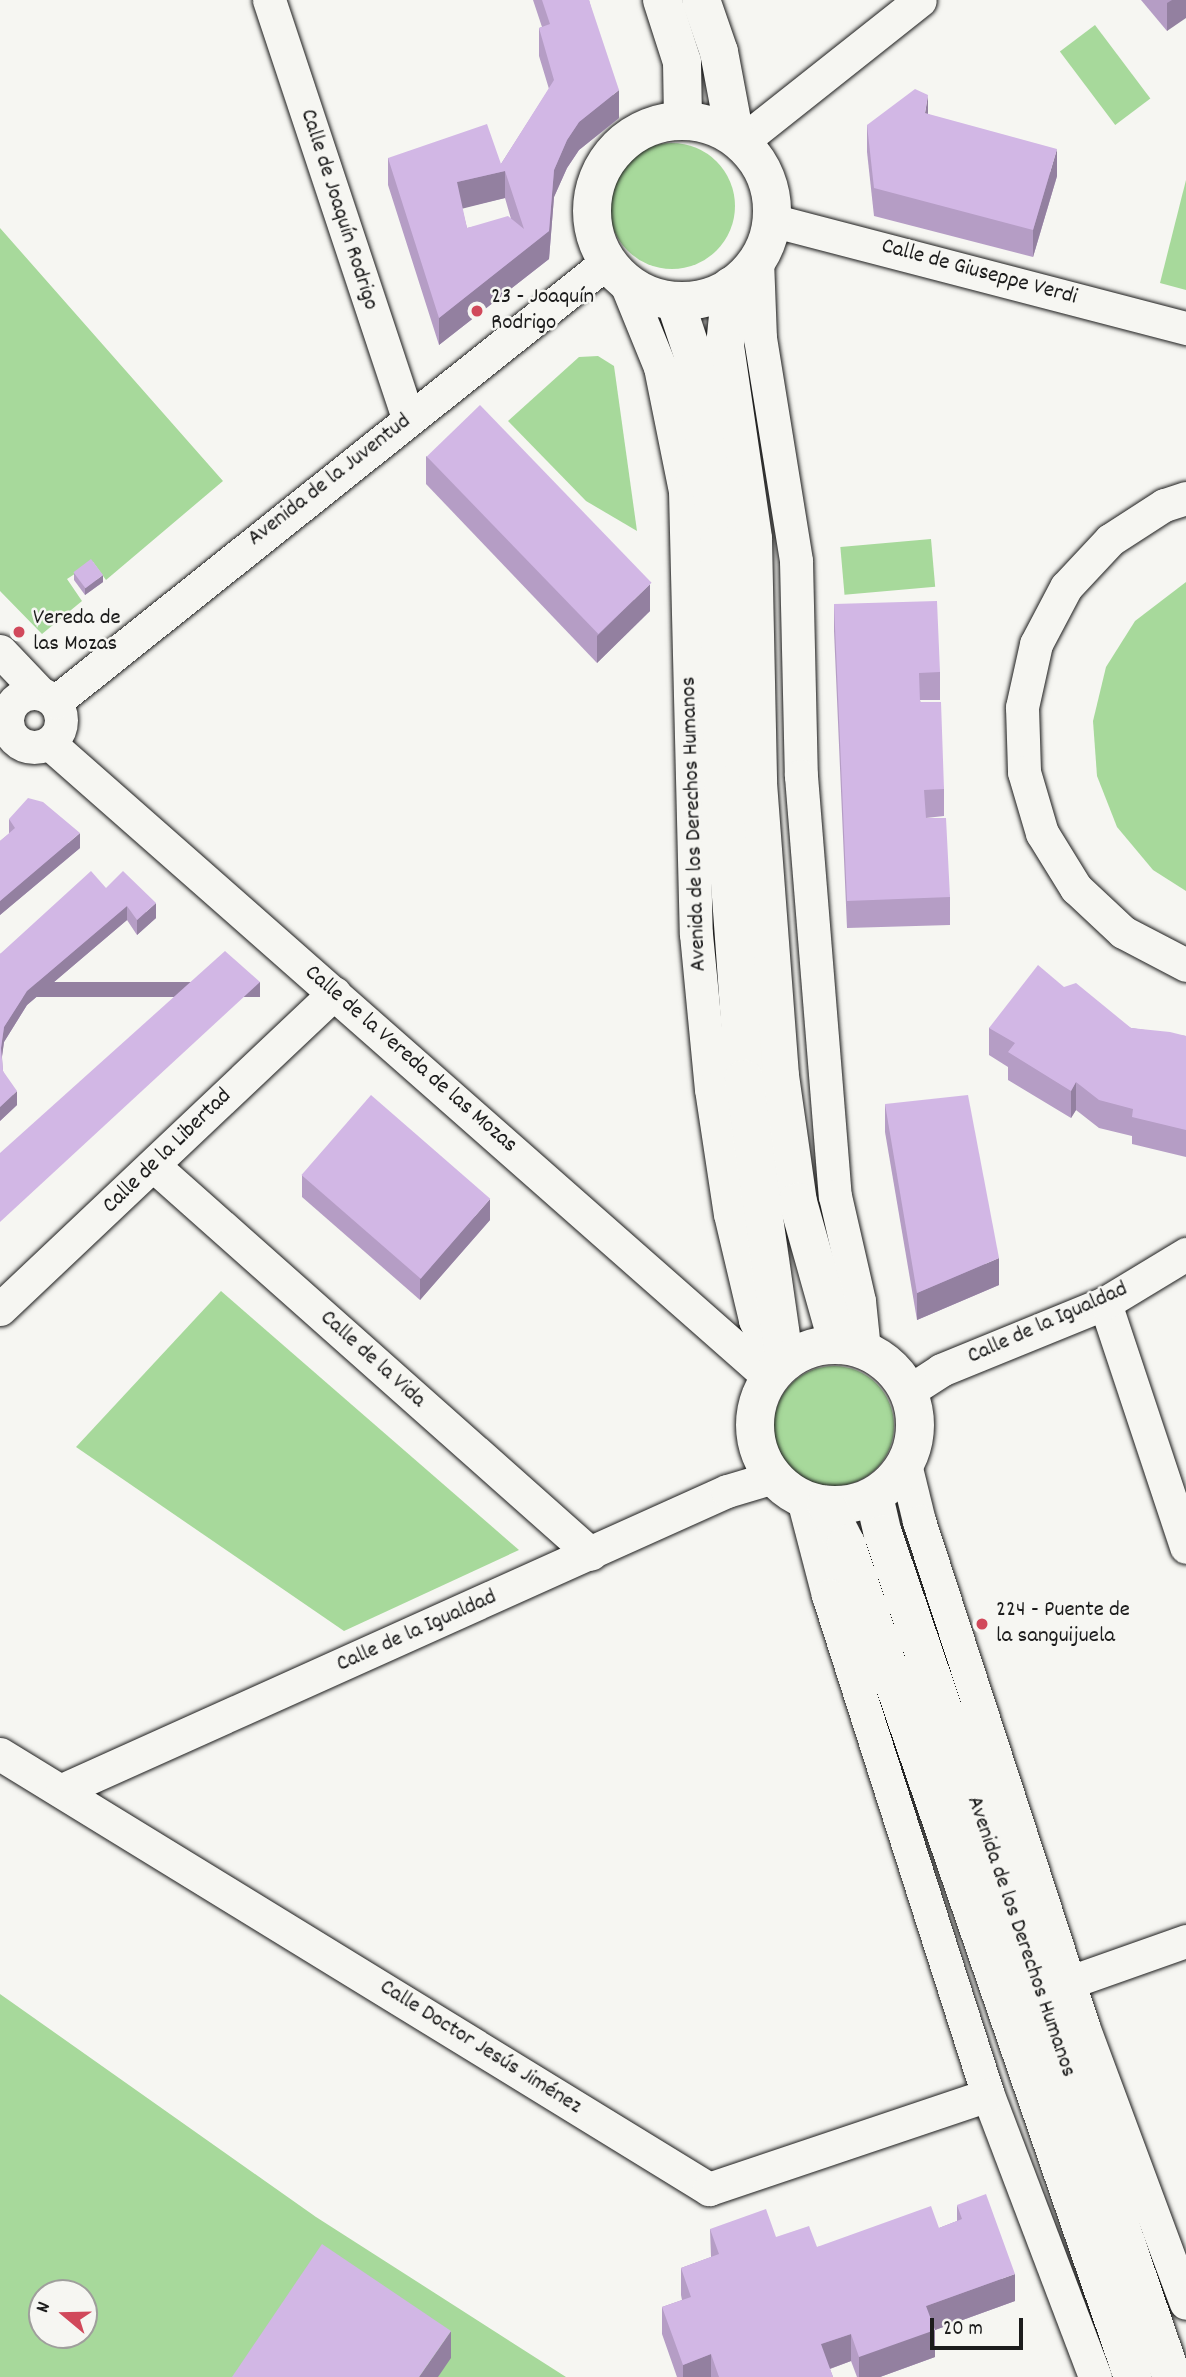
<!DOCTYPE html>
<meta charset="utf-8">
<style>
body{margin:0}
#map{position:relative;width:1186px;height:2377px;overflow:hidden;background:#f6f6f2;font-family:Dekko,sans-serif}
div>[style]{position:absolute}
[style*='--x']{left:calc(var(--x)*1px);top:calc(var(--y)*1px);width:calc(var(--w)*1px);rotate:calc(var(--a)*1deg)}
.green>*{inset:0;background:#a7d99b;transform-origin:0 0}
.round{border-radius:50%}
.roads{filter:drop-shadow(0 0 2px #1c1c1c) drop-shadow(0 0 2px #1c1c1c)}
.minor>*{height:33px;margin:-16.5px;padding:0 16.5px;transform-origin:16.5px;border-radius:16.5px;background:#f6f6f2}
.minor>.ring{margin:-16.5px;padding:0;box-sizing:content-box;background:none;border:33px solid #f6f6f2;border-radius:50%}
.major>*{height:38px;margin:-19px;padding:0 19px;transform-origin:19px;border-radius:19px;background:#f6f6f2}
.major>.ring{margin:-19px;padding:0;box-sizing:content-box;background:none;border:38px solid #f6f6f2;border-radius:50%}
.wall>*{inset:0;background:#b59dc5}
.shaded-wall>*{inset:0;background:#9380a0;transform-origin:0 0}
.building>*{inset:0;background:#d2b7e5;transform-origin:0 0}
.dots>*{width:19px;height:19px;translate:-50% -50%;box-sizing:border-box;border:4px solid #f6f6f2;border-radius:50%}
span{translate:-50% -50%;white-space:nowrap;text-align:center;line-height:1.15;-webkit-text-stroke:5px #f6f6f2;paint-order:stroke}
.street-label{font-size:23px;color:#1c1c1c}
.poi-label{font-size:23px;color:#1c1c1c}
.left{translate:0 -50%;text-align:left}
.north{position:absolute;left:28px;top:2279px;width:70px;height:70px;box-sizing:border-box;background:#f6f6f2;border:2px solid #9f9f9c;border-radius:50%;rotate:289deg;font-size:19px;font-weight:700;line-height:28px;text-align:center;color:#1c1c1c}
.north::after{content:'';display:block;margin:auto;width:24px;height:32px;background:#d1495b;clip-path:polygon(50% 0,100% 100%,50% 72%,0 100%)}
.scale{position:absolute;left:930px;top:2318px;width:93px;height:32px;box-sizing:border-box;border:4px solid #1c1c1c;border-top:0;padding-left:9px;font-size:21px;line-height:24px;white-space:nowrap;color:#1c1c1c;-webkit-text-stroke:5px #f6f6f2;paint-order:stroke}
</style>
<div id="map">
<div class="green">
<div style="left:1095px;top:25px;width:92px;height:44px;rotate:53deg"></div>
<div class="round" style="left:609px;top:143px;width:126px;height:126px"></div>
<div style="clip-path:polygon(1186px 180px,1186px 290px,1160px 283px)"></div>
<div style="clip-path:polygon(0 228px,223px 481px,106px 580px,93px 562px,67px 579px,82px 601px,42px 634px,0 591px)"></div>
<div style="clip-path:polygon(598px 356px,614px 366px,637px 531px,586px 501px,508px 421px,579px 357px)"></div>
<div style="left:931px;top:539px;width:48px;height:91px;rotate:85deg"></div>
<div style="clip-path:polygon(1186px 582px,1186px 891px,1153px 870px,1117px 827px,1097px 776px,1093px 721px,1106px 667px,1135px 621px)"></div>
<div style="clip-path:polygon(221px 1291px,519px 1550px,344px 1631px,76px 1447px)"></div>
<div class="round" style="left:774px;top:1366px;width:120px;height:120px"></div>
<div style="clip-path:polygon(evenodd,0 1994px,316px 2217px,566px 2377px,0 2377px,0 1994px,42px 2293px,84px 2293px,84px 2335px,42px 2335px,42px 2293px)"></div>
</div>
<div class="roads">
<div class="minor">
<div style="--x:269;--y:0;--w:441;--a:71.6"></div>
<div style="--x:741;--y:142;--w:228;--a:-38.4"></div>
<div style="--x:771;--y:220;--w:429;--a:14.6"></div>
<div style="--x:757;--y:260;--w:78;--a:87.8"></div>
<div style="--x:760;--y:338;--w:226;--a:80.8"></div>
<div style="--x:796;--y:561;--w:215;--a:88.7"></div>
<div style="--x:801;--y:776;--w:421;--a:85.4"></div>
<div style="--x:835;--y:1196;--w:108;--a:77.1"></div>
<div style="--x:859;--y:1301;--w:48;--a:84.1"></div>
<div style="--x:625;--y:281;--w:93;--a:67.9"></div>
<div style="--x:660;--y:367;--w:126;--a:78.6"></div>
<div style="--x:685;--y:491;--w:443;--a:88.6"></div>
<div style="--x:696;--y:934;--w:156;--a:84.5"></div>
<div style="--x:711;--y:1089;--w:126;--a:81.4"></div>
<div style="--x:730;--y:1214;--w:109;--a:76.7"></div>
<div style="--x:755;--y:1320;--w:53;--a:65.4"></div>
<div style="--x:1186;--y:498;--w:23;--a:162"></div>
<div style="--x:1164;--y:505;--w:64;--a:147.1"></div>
<div style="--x:1110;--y:540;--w:64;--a:133.1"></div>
<div style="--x:1066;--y:587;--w:64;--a:117.8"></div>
<div style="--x:1036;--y:644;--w:65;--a:102.5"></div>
<div style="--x:1022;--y:707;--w:65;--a:88.2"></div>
<div style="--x:1024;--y:772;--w:64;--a:73.6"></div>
<div style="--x:1042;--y:833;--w:65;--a:58.3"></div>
<div style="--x:1076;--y:888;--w:64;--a:43.1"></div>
<div style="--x:1123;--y:932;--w:71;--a:27.6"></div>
<div style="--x:0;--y:651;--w:59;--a:46.4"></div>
<div class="ring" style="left:7px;top:693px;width:21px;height:21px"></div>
<div style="--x:55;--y:702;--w:706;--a:-38.56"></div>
<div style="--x:49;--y:743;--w:959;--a:41.37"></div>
<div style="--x:154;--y:1166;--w:584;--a:41.6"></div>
<div style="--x:1105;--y:1303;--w:257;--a:71.6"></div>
<div style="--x:0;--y:1309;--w:460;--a:-43.4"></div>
<div style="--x:909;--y:1391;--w:38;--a:-33"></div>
<div style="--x:941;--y:1370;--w:177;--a:-22.2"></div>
<div style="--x:1105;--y:1303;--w:95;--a:-31.2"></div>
<div style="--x:905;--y:1464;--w:59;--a:76.2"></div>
<div style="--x:919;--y:1521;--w:534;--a:72.01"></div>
<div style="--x:1084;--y:2029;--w:292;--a:69.6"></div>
<div style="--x:803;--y:1499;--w:99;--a:75.4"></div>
<div style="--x:828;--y:1595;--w:525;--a:72.26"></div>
<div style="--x:988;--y:2095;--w:302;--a:69.2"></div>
<div style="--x:0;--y:1754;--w:832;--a:31.53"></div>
<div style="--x:709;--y:2189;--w:294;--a:-18.6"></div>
<div style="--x:62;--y:1790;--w:729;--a:-24.21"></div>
<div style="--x:727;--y:1491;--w:49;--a:-16.6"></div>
<div style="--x:1070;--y:1982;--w:123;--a:-19.5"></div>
</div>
<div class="major">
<div style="--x:662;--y:0;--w:65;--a:72.1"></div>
<div style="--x:682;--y:62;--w:58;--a:89"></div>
<div style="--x:701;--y:0;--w:55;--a:70.9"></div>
<div style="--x:719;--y:52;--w:86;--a:79.3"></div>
<div class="ring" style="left:592px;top:121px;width:142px;height:142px"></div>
<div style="--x:731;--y:286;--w:60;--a:95.7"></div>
<div style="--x:725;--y:346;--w:195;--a:81.7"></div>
<div style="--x:753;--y:539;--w:244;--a:88.8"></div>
<div style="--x:758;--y:783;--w:294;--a:85.7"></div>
<div style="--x:780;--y:1076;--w:127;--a:81.9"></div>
<div style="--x:798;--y:1202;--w:148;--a:74.3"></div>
<div style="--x:675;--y:301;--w:57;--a:71.6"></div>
<div style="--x:693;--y:355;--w:191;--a:82.2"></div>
<div style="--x:719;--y:544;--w:241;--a:89"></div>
<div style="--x:723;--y:785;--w:295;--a:85.9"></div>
<div style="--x:744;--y:1079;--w:286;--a:81.8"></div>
<div class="ring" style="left:755px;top:1345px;width:122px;height:122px"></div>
<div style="--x:874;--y:1496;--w:39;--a:77"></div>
<div style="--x:883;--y:1534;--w:891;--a:71.08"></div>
<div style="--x:826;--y:1505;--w:44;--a:62.9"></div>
<div style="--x:846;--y:1544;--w:881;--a:70.99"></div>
</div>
</div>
<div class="wall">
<div style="clip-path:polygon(evenodd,533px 0,589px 0,619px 118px,579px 150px,567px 168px,554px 197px,549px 259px,439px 345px,388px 185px,388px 158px,501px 164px,549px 89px,539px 56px,539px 28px,542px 27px,533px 0,505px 198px,511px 219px,467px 228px,462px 208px,505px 198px)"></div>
<div style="clip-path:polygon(1141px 0,1186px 0,1167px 31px)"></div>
<div style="clip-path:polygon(928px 114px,1057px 176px,1033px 257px,874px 216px,867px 152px,867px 125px)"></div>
<div style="clip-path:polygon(426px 456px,650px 611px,597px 663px,426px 484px)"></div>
<div style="clip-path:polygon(74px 573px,103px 582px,85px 595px,74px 580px)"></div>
<div style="clip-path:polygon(834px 604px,940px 672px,940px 700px,920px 700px,944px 789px,944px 816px,926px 818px,950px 897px,950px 925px,847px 928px,834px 631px)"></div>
<div style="clip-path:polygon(9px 819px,80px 848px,0 915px,0 841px,9px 834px)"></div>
<div style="clip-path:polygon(106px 888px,156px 918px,137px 935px,127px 920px,27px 1005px,4px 1042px,2px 1057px,3px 1071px,17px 1105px,0 1121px,0 954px)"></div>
<div style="clip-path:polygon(1064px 987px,1131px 1028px,1186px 1036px,1186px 1157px,1132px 1144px,1132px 1136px,1099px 1128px,1076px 1110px,1071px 1118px,1008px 1080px,1008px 1067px,989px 1055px,989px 1028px)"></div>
<div style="clip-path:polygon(885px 1104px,999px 1285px,917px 1320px,885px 1132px)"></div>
<div style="clip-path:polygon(302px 1175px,490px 1220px,420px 1300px,302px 1197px)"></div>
<div style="clip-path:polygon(957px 2205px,1015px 2301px,935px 2330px,935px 2357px,880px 2377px,857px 2377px,851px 2361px,830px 2369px,833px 2377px,677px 2377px,662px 2334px,662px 2307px,682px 2300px,681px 2295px,681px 2268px,711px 2257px,710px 2229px,776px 2237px,817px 2247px,939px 2228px,957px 2221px)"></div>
</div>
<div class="shaded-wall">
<div style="clip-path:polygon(1172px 0,1186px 0,1186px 18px,1167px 31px,1167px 3px)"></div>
<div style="clip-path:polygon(619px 90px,619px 118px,579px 150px,567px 168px,554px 197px,549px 259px,439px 345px,439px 318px,549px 231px,554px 170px,567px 140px,579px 122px)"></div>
<div style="clip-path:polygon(928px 95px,928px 123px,925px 113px)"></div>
<div style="clip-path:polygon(1057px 149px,1057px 176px,1033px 257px,1033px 230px)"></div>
<div style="clip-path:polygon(505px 171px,505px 198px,457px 210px,457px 182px)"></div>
<div style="clip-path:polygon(103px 575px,103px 582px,85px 595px,85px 588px)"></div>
<div style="clip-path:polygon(650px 584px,650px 611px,597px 663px,597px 636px)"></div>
<div style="clip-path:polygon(80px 833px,80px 848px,0 915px,0 901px)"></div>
<div style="clip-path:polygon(156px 903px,156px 918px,137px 935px,137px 920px)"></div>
<div style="clip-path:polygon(127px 906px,127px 920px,27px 1005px,4px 1042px,1px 1063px,1px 1048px,4px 1027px,27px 991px)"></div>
<div style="left:260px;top:982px;width:15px;height:354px;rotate:90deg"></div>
<div style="clip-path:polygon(1076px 1082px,1076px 1110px,1071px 1118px,1071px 1091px)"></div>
<div style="clip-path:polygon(17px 1091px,17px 1105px,0 1121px,0 1107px)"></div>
<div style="clip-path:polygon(490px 1199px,490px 1220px,420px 1300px,420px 1279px)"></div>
<div style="clip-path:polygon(999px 1258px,999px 1285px,917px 1320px,917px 1293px)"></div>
<div style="clip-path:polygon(1015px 2274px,1015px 2301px,935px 2330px,935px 2357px,880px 2377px,859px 2377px,859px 2357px,926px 2306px)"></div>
<div style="clip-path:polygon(451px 2331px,451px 2358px,438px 2377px,419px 2377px)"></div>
<div style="clip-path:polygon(851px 2334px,851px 2361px,821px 2372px,821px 2344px)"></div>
<div style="clip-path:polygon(711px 2354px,711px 2377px,683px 2377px,683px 2365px)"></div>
</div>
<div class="building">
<div style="clip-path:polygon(evenodd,542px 0,589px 0,619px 90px,579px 122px,567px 140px,554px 170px,549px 231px,439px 318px,388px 158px,487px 124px,501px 164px,554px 80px,539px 28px,550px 24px,542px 0,505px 171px,524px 229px,508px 216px,467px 228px,457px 182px,505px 171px)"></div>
<div style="clip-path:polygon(915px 89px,928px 95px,925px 113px,1057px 149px,1033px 230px,874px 188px,867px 125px)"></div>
<div style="left:480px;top:405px;width:247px;height:74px;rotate:46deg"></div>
<div style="left:91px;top:559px;width:20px;height:22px;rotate:53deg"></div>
<div style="clip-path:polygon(937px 601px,940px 672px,919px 673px,920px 702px,941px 702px,944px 789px,924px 790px,926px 818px,946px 818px,950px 897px,847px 901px,834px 604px)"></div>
<div style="clip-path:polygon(28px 798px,43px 802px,80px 833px,0 901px,0 841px,15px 828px,9px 819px)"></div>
<div style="clip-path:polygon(91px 871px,106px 888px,123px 871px,156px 903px,137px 920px,127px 906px,27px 991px,4px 1027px,1px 1048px,3px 1071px,17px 1091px,0 1107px,0 954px)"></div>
<div style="clip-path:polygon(225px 951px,260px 982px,0 1222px,0 1153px)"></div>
<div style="clip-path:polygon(1038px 965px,1064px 987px,1076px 983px,1131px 1028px,1170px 1032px,1186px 1036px,1186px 1130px,1132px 1117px,1133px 1109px,1099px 1100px,1076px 1082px,1071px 1091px,1008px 1052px,1015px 1043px,989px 1028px)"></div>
<div style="left:371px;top:1095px;width:158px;height:106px;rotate:41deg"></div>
<div style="clip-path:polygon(968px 1095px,999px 1258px,917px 1293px,885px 1104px)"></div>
<div style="clip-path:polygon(986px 2194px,1015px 2274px,926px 2306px,935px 2330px,859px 2357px,851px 2334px,821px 2344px,833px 2377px,719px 2377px,711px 2354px,683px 2365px,662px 2307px,691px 2297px,681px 2268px,719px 2254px,710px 2229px,766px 2209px,776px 2237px,809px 2226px,817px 2247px,931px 2206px,939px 2228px,962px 2219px,957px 2205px)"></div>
<div style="clip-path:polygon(322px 2244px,451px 2331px,419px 2377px,232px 2377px)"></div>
</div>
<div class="dots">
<div style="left:477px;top:311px;background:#d1495b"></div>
<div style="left:19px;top:632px;background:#d1495b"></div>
<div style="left:982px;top:1624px;background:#d1495b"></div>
</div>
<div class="street-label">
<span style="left:338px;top:210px;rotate:72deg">Calle de Joaquín Rodrigo</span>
<span style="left:979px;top:273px;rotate:15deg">Calle de Giuseppe Verdi</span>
<span style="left:330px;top:481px;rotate:-38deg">Avenida de la Juventud</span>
<span style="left:695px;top:824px;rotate:-92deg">Avenida de los Derechos Humanos</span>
<span style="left:410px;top:1060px;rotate:41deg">Calle de la Vereda de las Mozas</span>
<span style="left:168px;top:1152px;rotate:-44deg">Calle de la Libertad</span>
<span style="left:1048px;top:1324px;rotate:-24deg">Calle de la Igualdad</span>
<span style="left:372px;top:1360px;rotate:42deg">Calle de la Vida</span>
<span style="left:417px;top:1632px;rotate:-24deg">Calle de la Igualdad</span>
<span style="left:1020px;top:1937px;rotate:71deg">Avenida de los Derechos Humanos</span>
<span style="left:480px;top:2048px;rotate:32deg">Calle Doctor Jesús Jiménez</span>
</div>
<div class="poi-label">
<span class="left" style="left:491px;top:311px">23 - Joaquín<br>Rodrigo</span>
<span class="left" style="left:33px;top:632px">Vereda de<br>las Mozas</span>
<span class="left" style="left:996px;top:1624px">224 - Puente de<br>la sanguijuela</span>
</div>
<div class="north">N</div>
<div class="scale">20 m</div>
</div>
